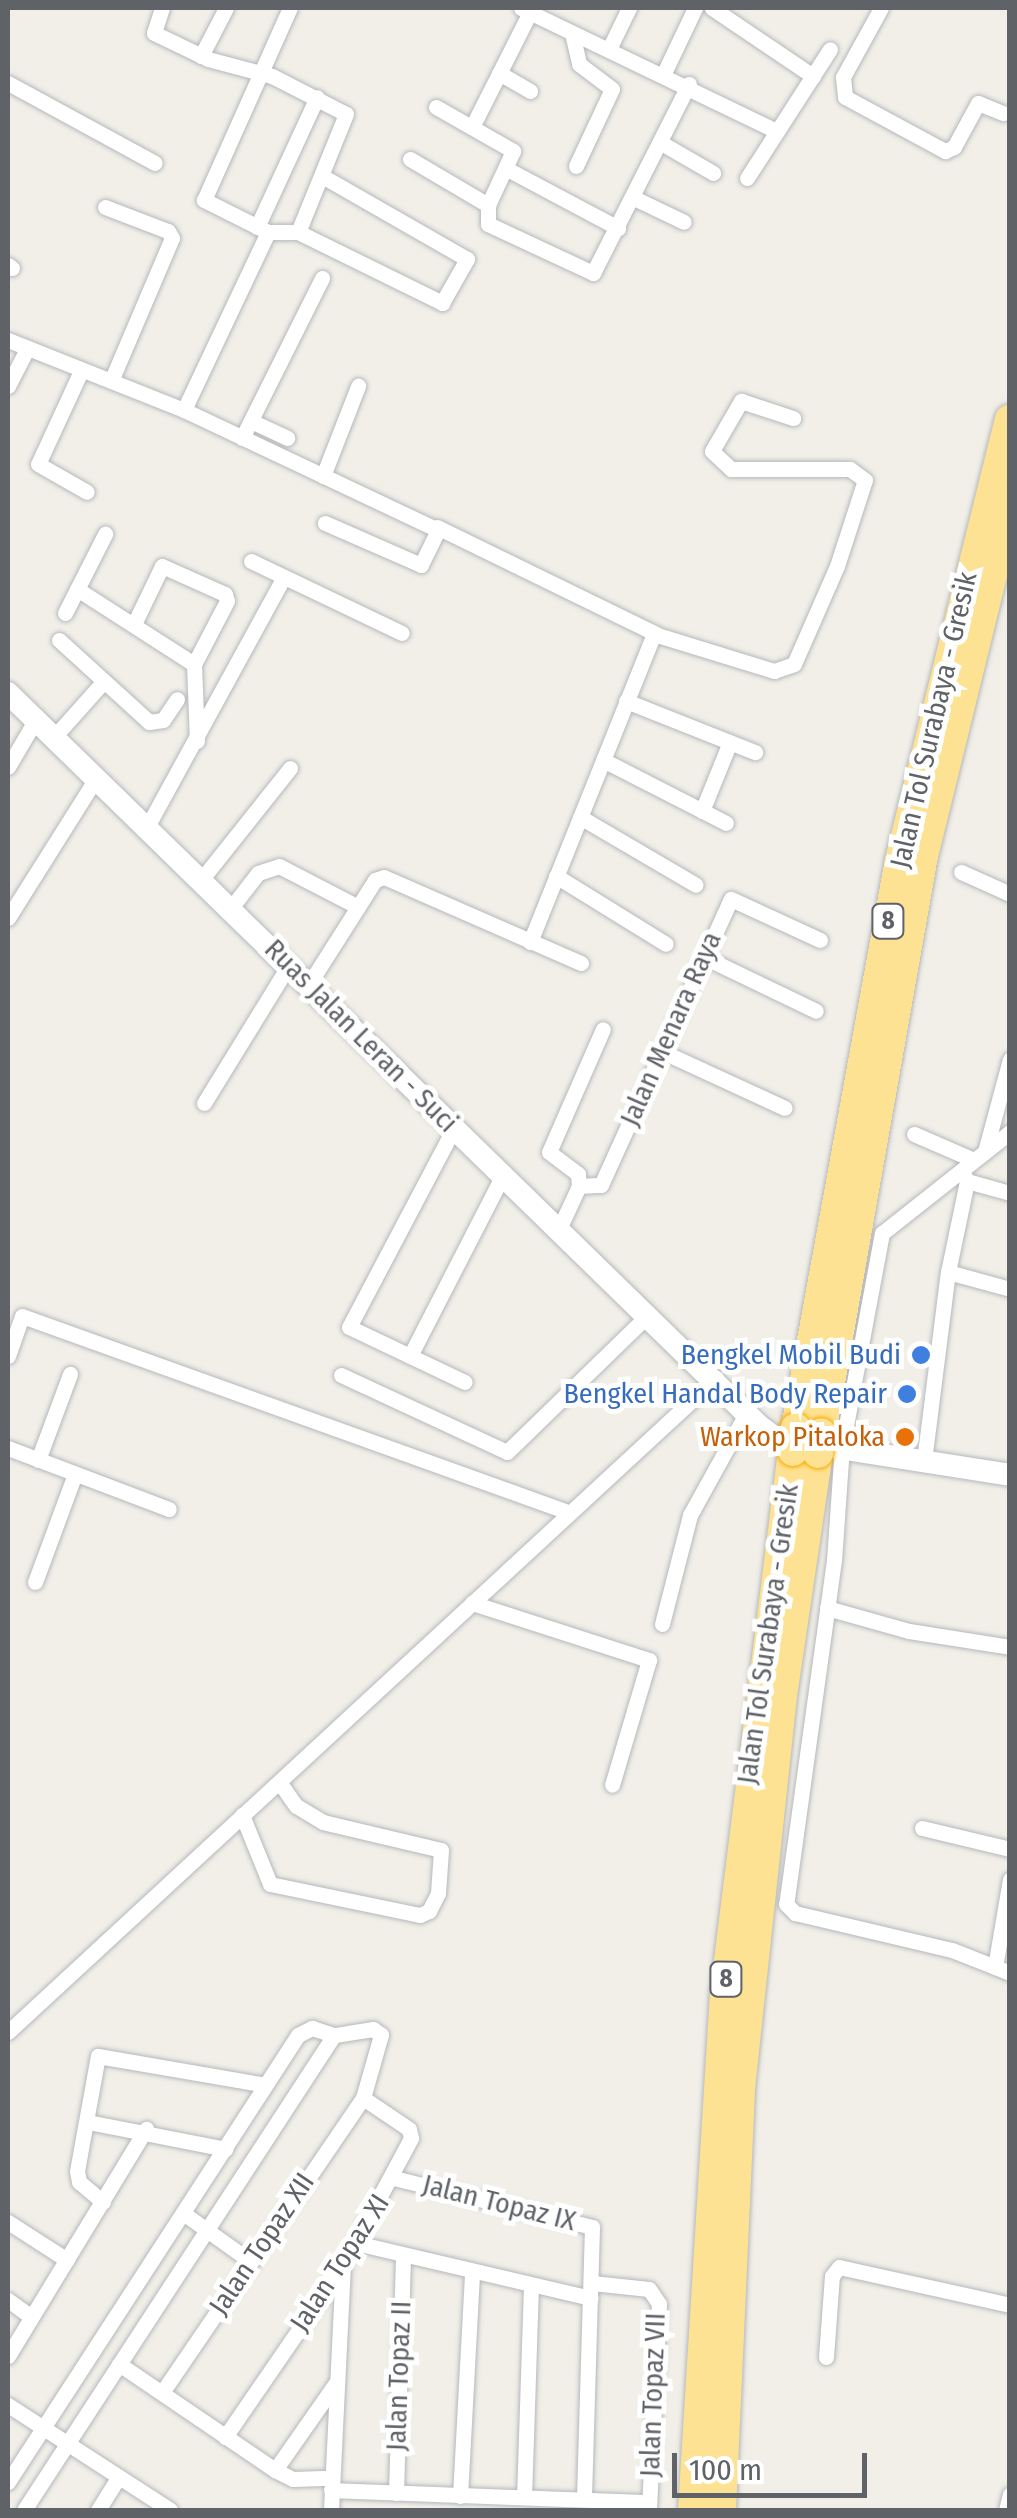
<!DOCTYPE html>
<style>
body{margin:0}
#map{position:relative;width:1017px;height:2518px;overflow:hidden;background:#f1efe8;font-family:"Fira Sans Condensed",sans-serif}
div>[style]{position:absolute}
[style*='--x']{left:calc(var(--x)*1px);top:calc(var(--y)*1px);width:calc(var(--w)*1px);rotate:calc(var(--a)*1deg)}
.roads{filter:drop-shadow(0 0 2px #b5b8bc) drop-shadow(0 0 2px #b5b8bc)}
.street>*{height:15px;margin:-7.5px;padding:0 7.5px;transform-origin:7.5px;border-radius:7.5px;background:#fff}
.secondary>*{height:22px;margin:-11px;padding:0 11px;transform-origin:11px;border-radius:11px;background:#fff}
.highway>*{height:30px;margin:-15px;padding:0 15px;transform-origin:15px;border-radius:15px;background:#fde293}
.bridges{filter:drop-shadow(0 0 2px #f9ab00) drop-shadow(0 0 2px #f9ab00)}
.highway-bridge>*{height:30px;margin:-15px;padding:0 15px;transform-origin:15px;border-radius:15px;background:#fde293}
.dots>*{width:28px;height:28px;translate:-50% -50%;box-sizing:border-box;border:5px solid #fff;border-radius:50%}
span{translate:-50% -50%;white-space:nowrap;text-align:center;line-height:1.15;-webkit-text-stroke:10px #fff;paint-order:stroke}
.shield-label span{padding:2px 8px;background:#fff;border:2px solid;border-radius:8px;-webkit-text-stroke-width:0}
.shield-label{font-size:25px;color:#5f6368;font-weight:700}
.street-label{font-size:28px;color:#5f6368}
.shop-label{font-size:28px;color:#366cbe}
.right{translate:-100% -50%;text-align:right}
.food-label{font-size:28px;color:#c56008}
.frame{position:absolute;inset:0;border:10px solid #5f6368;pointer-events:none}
.scale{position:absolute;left:672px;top:2453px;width:195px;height:45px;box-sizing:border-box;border:5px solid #5f6368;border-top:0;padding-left:12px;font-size:30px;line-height:35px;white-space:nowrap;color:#5f6368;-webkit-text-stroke:8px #fff;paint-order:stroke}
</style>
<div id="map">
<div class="roads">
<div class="street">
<div style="--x:162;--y:8;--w:26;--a:108"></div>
<div style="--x:154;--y:33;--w:60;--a:25.7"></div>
<div style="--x:208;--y:59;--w:66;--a:14.9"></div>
<div style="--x:272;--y:76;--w:83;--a:27.2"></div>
<div style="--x:346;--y:114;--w:127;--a:112.1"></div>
<div style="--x:298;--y:232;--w:30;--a:180"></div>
<div style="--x:268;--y:232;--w:197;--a:115.3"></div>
<div style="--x:521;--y:8;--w:284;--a:25.7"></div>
<div style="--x:712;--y:8;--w:122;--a:34"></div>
<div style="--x:881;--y:8;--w:79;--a:118.8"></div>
<div style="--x:843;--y:77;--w:20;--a:84"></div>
<div style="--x:845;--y:97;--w:114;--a:28.4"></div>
<div style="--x:945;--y:151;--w:10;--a:-24"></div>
<div style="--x:954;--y:147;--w:50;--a:-61.4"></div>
<div style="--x:978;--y:103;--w:27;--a:22"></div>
<div style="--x:572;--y:33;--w:32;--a:77"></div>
<div style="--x:579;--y:64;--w:41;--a:37.1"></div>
<div style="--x:612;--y:89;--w:85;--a:115.1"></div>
<div style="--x:609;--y:49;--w:46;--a:-64"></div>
<div style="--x:201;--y:56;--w:54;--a:-62.5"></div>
<div style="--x:499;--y:73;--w:36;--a:30"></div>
<div style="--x:664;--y:73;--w:72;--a:-64.5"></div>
<div style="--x:8;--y:83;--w:167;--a:28.6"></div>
<div style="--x:436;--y:107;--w:89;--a:29.7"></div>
<div style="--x:513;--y:151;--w:60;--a:114.8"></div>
<div style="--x:472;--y:127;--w:129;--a:-63.2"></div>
<div style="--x:663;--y:144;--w:58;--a:30.1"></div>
<div style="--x:410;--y:159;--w:91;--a:30.5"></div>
<div style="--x:488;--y:205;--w:19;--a:90"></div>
<div style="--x:488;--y:224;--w:116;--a:25"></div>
<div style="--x:593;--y:273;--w:212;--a:-63.1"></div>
<div style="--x:507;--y:169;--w:126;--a:28"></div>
<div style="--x:747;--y:178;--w:153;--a:-57.2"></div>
<div style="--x:634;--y:198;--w:55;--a:25.6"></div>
<div style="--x:105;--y:207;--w:67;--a:20.9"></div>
<div style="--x:168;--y:231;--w:8;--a:60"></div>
<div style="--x:172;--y:238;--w:155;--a:113.1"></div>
<div style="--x:257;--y:227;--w:143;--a:-65.2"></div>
<div style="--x:268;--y:232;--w:72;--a:-153.4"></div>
<div style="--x:204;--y:200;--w:210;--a:-65.9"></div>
<div style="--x:298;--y:232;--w:161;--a:26.2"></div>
<div style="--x:442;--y:303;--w:51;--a:-60.4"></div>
<div style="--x:467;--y:259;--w:167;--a:-150.2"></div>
<div style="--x:8;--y:265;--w:5;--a:37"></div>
<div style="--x:8;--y:340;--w:189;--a:21.7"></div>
<div style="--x:184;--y:410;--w:281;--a:25.3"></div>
<div style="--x:438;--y:530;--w:39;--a:116"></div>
<div style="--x:421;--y:565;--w:105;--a:-156.4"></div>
<div style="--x:81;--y:371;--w:102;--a:114.8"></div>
<div style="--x:38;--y:464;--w:56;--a:29.7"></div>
<div style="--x:8;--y:386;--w:42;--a:-62.8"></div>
<div style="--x:251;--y:421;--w:40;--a:25"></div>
<div style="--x:242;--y:438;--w:179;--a:-63.4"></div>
<div style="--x:323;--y:476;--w:97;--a:-68.7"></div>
<div style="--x:437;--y:527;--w:244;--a:26"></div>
<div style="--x:251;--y:561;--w:167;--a:25.5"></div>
<div style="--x:77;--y:589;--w:139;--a:32.7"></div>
<div style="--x:194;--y:664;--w:77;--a:87.8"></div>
<div style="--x:65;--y:613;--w:89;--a:-63.1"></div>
<div style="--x:135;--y:622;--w:62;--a:-64.3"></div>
<div style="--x:162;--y:566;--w:69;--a:24"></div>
<div style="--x:225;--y:594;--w:7;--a:74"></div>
<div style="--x:227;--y:601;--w:71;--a:117.6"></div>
<div style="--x:59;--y:640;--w:122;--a:42.3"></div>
<div style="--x:149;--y:722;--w:14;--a:-8"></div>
<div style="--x:163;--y:720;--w:25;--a:-56"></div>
<div style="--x:626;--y:701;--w:139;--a:21.6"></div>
<div style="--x:54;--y:737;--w:75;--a:-48.2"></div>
<div style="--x:603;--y:760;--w:138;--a:27.1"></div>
<div style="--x:8;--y:767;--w:56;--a:-59.7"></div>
<div style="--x:702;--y:811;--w:74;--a:-67.9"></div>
<div style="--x:580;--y:817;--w:134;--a:30.4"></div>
<div style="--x:147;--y:827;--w:283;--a:-61.3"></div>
<div style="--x:961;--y:872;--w:54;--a:24.2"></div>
<div style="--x:556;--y:876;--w:129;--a:31.7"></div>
<div style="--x:201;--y:880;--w:143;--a:-51.5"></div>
<div style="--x:231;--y:908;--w:44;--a:-52.4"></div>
<div style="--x:258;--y:873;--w:22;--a:-18"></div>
<div style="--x:279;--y:866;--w:89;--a:27.4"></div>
<div style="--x:8;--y:918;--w:165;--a:-57.8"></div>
<div style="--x:530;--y:942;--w:332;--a:-68.1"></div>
<div style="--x:654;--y:634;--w:126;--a:17.1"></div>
<div style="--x:774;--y:671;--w:21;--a:-19"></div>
<div style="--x:794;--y:664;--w:107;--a:-66.3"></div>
<div style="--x:837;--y:566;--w:90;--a:-72"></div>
<div style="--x:865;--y:480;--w:19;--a:-144"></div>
<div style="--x:850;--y:469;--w:119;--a:180"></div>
<div style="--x:731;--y:469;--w:26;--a:-137"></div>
<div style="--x:712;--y:451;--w:58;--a:-59.9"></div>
<div style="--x:741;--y:401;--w:55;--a:18.1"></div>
<div style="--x:704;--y:957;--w:124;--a:25.7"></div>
<div style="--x:309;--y:984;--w:123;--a:-57.6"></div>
<div style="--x:375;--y:880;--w:9;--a:-18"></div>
<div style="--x:384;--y:877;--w:215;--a:23.6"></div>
<div style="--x:661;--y:1051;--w:136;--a:24.7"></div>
<div style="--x:204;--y:1103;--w:162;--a:-58.4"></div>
<div style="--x:454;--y:1128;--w:225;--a:117.8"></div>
<div style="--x:349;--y:1327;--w:128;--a:25.4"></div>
<div style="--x:1010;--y:1132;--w:163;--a:141.7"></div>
<div style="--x:882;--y:1233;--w:217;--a:100.6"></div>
<div style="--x:842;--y:1446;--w:114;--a:94"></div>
<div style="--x:834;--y:1560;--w:347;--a:97.9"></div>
<div style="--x:786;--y:1904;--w:13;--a:45"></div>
<div style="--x:795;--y:1913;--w:161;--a:13.3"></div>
<div style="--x:952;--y:1950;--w:62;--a:21.6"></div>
<div style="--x:914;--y:1134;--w:65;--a:23.4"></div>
<div style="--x:986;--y:1148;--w:92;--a:-74.9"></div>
<div style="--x:967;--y:1181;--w:45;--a:15.6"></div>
<div style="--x:579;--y:1186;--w:12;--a:-95"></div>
<div style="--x:578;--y:1174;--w:36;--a:-143"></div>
<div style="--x:549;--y:1152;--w:134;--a:-66.3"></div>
<div style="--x:559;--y:1229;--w:47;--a:-65.1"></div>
<div style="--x:579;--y:1186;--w:22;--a:-3"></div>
<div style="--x:601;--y:1185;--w:314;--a:-65.6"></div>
<div style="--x:731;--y:899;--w:98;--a:24.7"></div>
<div style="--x:948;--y:1272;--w:64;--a:15.3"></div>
<div style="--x:8;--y:1356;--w:42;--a:-70.7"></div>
<div style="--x:22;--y:1316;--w:577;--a:19.75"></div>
<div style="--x:410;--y:1356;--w:203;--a:-62.8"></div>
<div style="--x:341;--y:1375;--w:183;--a:24.9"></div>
<div style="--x:507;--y:1452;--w:195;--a:-44.2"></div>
<div style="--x:8;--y:1448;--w:172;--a:20.8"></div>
<div style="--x:38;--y:1460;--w:92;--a:-69.6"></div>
<div style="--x:924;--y:1461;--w:191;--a:-82.8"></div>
<div style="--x:948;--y:1272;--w:93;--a:-78.2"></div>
<div style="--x:967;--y:1181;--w:11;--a:-117"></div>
<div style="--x:35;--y:1582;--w:115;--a:-69.7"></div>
<div style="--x:472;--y:1603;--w:186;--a:17.9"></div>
<div style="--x:649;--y:1660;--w:130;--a:106.5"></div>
<div style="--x:827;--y:1608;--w:85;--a:15.7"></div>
<div style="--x:909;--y:1631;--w:102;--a:9"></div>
<div style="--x:662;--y:1624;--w:113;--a:-75.6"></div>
<div style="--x:690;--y:1515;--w:115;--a:-61"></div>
<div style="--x:242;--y:1815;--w:74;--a:67.9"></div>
<div style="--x:270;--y:1884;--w:153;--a:11.7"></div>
<div style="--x:420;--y:1915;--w:10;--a:-24"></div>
<div style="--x:429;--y:1911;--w:20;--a:-63"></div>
<div style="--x:438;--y:1893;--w:43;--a:-86"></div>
<div style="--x:441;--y:1850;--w:121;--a:-166.7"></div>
<div style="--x:323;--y:1822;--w:31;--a:-149"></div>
<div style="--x:296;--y:1806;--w:29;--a:-125"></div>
<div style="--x:922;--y:1828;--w:90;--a:13.4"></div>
<div style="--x:995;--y:1967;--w:89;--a:-80.3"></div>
<div style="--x:8;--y:2032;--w:964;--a:-42.73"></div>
<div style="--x:88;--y:2122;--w:140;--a:11.1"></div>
<div style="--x:394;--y:2178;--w:204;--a:13.9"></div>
<div style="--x:592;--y:2227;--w:272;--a:91.7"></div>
<div style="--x:103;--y:2202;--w:31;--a:-140"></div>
<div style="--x:79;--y:2182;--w:11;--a:-100"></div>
<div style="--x:77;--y:2171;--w:117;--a:-79.7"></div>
<div style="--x:98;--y:2056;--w:170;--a:9.8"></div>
<div style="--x:183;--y:2213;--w:82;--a:35.6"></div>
<div style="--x:8;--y:2222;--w:70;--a:32.8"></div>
<div style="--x:356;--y:2243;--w:241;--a:13.2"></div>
<div style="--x:592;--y:2283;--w:57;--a:6"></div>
<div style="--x:649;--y:2289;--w:18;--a:56"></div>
<div style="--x:659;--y:2304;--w:206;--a:92.8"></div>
<div style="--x:8;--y:2300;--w:27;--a:36"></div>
<div style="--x:8;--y:2356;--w:266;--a:-58.7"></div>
<div style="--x:826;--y:2357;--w:81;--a:-85.8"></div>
<div style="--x:832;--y:2276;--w:11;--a:-52"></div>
<div style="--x:839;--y:2267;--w:175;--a:12.5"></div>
<div style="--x:119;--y:2364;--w:189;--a:34.2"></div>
<div style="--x:275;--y:2470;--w:20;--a:27"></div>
<div style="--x:293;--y:2479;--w:37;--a:-2"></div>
<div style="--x:163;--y:2391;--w:355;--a:-55.7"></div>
<div style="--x:363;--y:2098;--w:66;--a:-74.1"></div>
<div style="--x:381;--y:2035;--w:10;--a:-143"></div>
<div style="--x:373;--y:2029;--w:39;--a:171"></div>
<div style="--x:8;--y:2405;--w:193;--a:32.9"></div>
<div style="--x:225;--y:2437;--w:209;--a:-55.5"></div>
<div style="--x:343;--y:2265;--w:144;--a:-61.8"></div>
<div style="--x:411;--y:2138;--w:9;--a:-103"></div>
<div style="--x:409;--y:2129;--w:55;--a:-146"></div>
<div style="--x:275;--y:2470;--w:106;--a:-55"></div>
<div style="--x:8;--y:2482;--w:533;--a:-57.03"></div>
<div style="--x:298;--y:2035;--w:16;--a:-27"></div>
<div style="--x:312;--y:2028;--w:23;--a:18"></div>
<div style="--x:334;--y:2035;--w:567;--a:123.13"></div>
<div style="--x:331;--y:2490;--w:318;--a:2.2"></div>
<div style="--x:396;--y:2493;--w:234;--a:-88.3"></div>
<div style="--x:460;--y:2496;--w:222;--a:-86.9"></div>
<div style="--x:524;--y:2497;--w:210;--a:-88.1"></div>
<div style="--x:98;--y:2510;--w:38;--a:-58"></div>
<div style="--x:331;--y:2510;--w:245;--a:-87.2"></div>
<div style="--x:1006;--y:2510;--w:16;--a:-76"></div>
</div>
<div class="secondary">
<div style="--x:8;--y:693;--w:1048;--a:44.3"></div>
<div style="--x:758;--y:1425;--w:21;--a:37"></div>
<div style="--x:775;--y:1438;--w:238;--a:8.9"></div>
</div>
<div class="highway">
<div style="--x:796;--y:1428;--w:577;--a:-79.62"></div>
<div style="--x:900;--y:860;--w:454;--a:-76"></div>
<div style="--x:821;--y:1433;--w:586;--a:-79.98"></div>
<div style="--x:923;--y:856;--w:366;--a:-76.2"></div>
<div style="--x:693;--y:2510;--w:519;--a:-86.46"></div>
<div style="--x:725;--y:1992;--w:545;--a:-82.84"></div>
<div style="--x:721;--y:2510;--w:421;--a:-87.4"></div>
<div style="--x:740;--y:2089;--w:395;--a:-83.9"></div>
<div style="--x:782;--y:1696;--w:246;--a:-81.6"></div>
</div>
</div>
<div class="bridges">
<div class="highway-bridge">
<div style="--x:793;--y:1451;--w:23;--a:-83"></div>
<div style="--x:818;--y:1453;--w:20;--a:-81"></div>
</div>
</div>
<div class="dots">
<div style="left:921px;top:1355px;background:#3f7fe0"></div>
<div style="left:907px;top:1394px;background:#3f7fe0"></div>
<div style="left:905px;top:1437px;background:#e8710a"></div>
</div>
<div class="shield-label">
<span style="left:888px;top:921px">8</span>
<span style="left:726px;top:1979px">8</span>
</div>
<div class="street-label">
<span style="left:934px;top:720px;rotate:-77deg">Jalan Tol Surabaya - Gresik</span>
<span style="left:671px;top:1029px;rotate:-66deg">Jalan Menara Raya</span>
<span style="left:361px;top:1036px;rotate:45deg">Ruas Jalan Leran - Suci</span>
<span style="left:768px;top:1634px;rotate:-82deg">Jalan Tol Surabaya - Gresik</span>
<span style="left:499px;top:2203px;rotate:14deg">Jalan Topaz IX</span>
<span style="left:262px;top:2244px;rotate:-56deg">Jalan Topaz XII</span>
<span style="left:340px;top:2263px;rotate:-57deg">Jalan Topaz XI</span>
<span style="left:399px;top:2376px;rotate:-88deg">Jalan Topaz II</span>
<span style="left:653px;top:2395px;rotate:-88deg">Jalan Topaz VII</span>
</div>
<div class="shop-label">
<span class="right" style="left:901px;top:1355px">Bengkel Mobil Budi</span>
<span class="right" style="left:887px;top:1394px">Bengkel Handal Body Repair</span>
</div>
<div class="food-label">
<span class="right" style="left:885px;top:1437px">Warkop Pitaloka</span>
</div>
<div class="frame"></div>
<div class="scale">100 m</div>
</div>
